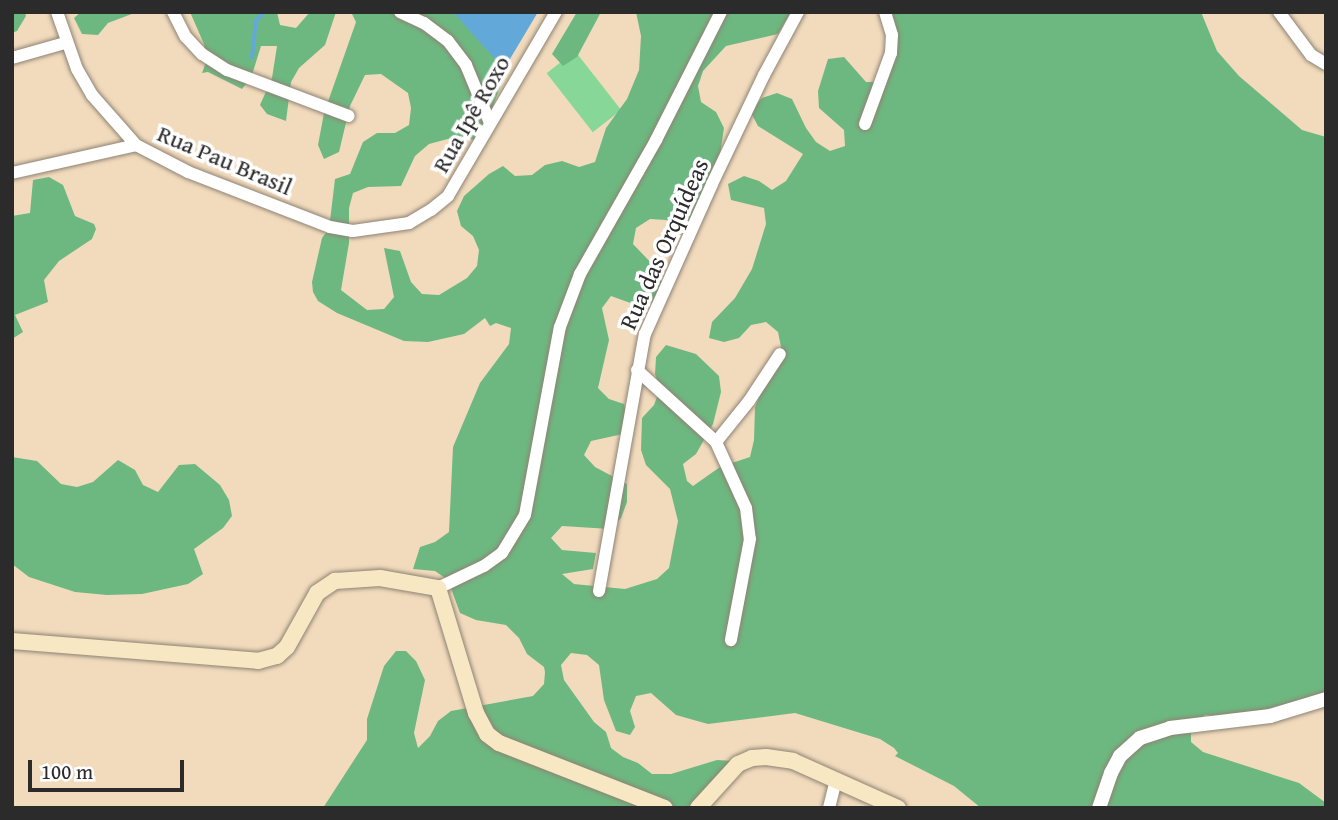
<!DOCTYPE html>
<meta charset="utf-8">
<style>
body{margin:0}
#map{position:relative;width:1338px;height:820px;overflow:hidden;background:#f2dbbd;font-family:"Gentium Book Plus",serif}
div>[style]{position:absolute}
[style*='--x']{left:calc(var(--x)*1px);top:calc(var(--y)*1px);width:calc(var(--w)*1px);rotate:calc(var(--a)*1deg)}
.green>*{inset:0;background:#87d898;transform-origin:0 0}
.forest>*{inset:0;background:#6db880}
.water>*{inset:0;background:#62a9d9}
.stream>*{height:3.5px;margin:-1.75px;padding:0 1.75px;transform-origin:1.75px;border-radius:1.75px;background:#62a9d9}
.roads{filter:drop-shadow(0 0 2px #8e8374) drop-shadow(0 0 2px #8e8374)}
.minor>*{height:12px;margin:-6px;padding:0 6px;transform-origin:6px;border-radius:6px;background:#fff}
.tertiary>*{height:14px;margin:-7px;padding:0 7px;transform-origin:7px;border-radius:7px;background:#fff}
.secondary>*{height:16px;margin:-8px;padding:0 8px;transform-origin:8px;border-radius:8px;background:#f7e8c3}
span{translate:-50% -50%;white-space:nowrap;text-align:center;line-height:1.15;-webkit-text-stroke:7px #fff;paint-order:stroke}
.street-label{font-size:24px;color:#2b2b2b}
.frame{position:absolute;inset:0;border:14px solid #2b2b2b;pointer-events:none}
.scale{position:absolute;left:28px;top:760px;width:156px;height:32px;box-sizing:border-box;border:4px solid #2b2b2b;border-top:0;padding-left:9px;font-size:21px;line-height:24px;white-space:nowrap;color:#2b2b2b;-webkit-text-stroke:5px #fff;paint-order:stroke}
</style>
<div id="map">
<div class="green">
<div style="left:575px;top:51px;width:75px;height:36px;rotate:52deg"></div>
</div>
<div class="forest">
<div style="clip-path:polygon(12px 12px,25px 12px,26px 16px,17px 31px,12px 33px)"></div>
<div style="clip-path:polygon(81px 12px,137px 12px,108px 23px,98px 35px,82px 34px,74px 18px)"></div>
<div style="clip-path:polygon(190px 12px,277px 12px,280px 25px,296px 28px,310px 12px,336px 12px,325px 45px,299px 68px,291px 82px,286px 121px,267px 114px,260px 105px,272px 78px,277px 46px,261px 46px,251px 78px,242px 89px,208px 72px,202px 73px,206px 62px,204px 44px)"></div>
<div style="clip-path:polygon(351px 12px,483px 12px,508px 68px,484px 128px,474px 140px,459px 136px,429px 144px,415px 156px,401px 186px,368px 187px,353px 193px,349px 208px,349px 243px,341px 290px,367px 310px,384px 309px,394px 297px,384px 248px,400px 251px,411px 282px,422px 294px,439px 295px,467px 278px,477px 266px,479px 250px,473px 236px,461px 226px,457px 211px,464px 196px,489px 174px,503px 166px,515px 176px,532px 175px,545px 165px,562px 161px,579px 167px,595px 162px,606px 128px,627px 99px,639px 70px,641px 36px,636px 12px,791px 12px,778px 34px,726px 46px,703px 71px,698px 86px,701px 102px,716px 112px,724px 128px,719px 161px,698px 224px,682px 226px,666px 220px,650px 219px,636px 228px,633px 244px,656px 268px,662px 283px,657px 298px,644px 308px,611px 296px,602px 308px,609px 340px,598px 388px,609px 399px,624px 404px,627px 419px,623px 434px,591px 441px,584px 455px,595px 467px,627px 484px,627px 502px,621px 518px,610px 529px,562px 526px,551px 538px,562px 550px,596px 553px,593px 569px,562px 574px,574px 584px,625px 589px,657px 579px,669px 568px,678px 521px,670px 489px,646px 465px,641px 450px,642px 418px,654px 405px,660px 389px,655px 374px,656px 357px,666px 345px,696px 354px,719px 376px,721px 392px,713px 424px,696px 454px,683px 464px,687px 481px,693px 486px,720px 467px,750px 457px,754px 440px,755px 407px,781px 347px,778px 332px,766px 322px,751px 325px,739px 338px,724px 342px,709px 338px,712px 322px,735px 298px,752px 269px,766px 224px,764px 208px,731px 200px,728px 184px,744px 176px,759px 181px,772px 190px,786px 181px,803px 154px,758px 126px,750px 111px,762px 98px,777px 93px,792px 99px,806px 128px,816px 142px,830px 151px,845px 146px,844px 130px,819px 108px,818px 91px,828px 59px,844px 57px,866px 82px,882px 82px,889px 12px,1201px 12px,1217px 51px,1239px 76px,1302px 130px,1326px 137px,1326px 702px,1280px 721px,1205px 715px,1191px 726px,1191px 742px,1203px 752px,1299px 783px,1326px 803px,1326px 808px,981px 808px,954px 786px,895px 756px,898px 753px,894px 748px,880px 739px,795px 713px,708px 724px,676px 715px,651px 693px,636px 696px,630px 711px,635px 727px,630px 735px,616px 731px,604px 700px,599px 665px,587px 655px,571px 653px,561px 665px,564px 680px,594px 722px,606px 732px,611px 748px,623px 757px,638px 763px,652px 774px,671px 774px,717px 760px,734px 761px,708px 808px,323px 808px,367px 740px,367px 719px,384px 666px,396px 651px,406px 651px,416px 661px,425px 680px,414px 733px,418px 748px,430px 736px,438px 721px,451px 711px,533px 696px,544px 684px,545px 672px,544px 667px,527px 654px,519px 638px,506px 625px,476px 620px,460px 613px,448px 580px,435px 571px,413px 569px,420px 547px,435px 542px,449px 532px,453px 447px,480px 383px,509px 344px,511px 328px,496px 323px,490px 326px,485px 318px,464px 334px,428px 342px,404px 341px,337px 313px,318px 301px,313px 292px,312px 282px,322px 238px,329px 229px,335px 179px,350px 174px,363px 142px,377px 133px,395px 133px,409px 125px,411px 108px,408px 93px,381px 74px,365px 75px,350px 106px,339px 152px,324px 159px,318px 145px,324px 113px,356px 22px)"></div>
<div style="clip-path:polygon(577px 12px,601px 12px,577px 57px,563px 66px,552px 54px)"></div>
<div style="clip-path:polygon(49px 177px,63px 185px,75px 216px,94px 224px,96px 229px,92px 239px,59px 261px,44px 280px,48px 302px,15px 315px,23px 332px,12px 339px,12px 216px,30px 213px,33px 180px)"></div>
<div style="clip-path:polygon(12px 457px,37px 461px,61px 484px,77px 487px,93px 482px,118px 460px,135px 470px,143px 485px,158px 492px,179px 465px,195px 464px,220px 485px,229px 500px,232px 516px,223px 528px,194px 549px,203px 574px,188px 584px,142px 594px,107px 595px,75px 592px,29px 577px,12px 564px)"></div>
</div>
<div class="water">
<div style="clip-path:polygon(453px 12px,538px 12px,504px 69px)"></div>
</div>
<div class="stream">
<div style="--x:252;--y:58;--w:37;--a:-84"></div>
<div style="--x:256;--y:21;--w:12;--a:-48"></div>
</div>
<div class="roads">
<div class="minor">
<div style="--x:57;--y:12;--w:60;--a:70.7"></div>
<div style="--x:77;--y:69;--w:30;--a:60"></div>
<div style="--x:92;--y:95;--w:67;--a:48.7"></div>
<div style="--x:136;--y:145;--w:59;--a:27.4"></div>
<div style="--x:188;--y:172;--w:152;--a:21.2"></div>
<div style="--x:330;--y:227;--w:23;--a:10"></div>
<div style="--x:353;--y:231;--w:57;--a:-8.1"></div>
<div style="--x:409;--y:223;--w:26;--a:-31"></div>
<div style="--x:431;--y:210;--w:22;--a:-39"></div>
<div style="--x:448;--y:196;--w:213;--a:-59.6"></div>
<div style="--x:173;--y:12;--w:28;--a:63"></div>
<div style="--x:186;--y:37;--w:23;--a:47"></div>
<div style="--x:202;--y:54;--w:30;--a:33"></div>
<div style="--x:227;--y:70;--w:130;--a:20.7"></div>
<div style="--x:400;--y:12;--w:26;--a:25"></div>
<div style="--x:424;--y:23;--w:30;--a:37"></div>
<div style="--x:448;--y:41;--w:30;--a:53"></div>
<div style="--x:466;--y:65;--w:63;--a:67.5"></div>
<div style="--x:1279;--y:12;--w:54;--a:53.3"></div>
<div style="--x:1311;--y:55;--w:17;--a:31"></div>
<div style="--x:12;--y:58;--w:55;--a:-15.8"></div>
<div style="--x:865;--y:124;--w:76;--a:-69.9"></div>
<div style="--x:891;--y:53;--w:18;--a:-87"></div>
<div style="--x:892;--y:35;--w:24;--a:-107"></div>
<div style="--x:12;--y:173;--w:127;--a:-12.7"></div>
<div style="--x:637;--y:370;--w:107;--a:42.3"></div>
<div style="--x:716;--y:442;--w:72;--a:65.6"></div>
<div style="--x:746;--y:508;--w:31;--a:83"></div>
<div style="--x:750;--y:539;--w:103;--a:100.7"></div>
<div style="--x:716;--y:442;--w:53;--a:-51.2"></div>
<div style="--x:749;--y:401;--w:56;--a:-56.6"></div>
<div style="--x:438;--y:588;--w:51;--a:-25.6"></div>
<div style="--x:484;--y:566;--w:22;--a:-36"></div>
<div style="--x:502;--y:553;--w:44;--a:-58.8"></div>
<div style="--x:525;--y:515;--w:191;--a:-79.5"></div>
<div style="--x:560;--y:327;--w:57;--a:-69.3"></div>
<div style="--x:580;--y:274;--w:154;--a:-60.4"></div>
<div style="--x:656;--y:140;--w:144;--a:-63.1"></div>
<div style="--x:599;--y:591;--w:261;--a:-79.9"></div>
<div style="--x:645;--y:334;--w:164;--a:-65.9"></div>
<div style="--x:712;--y:184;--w:121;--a:-64.5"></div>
<div style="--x:764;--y:75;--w:72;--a:-61.6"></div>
<div style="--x:829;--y:808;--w:30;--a:-76"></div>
</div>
<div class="tertiary">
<div style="--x:1099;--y:808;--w:37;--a:-71"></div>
<div style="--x:1111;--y:773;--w:19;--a:-62"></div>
<div style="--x:1120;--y:756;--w:27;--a:-42"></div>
<div style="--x:1140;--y:738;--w:32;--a:-18"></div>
<div style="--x:1170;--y:728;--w:101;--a:-6.8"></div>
<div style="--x:1270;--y:716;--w:59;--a:-16.9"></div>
</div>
<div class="secondary">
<div style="--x:12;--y:641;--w:247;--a:4.6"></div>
<div style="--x:258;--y:661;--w:20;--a:-15"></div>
<div style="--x:277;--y:656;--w:13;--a:-42"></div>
<div style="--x:287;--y:647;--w:62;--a:-60.9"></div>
<div style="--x:317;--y:593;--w:22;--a:-34"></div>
<div style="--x:335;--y:581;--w:45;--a:-3.8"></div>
<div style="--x:380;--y:578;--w:59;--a:9.8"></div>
<div style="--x:438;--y:588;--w:131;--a:73.1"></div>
<div style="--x:476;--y:713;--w:24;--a:62"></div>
<div style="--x:487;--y:734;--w:15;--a:37"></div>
<div style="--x:499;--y:743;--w:178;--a:21.4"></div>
<div style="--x:698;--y:808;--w:59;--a:-47.7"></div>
<div style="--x:738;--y:764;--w:15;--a:-23"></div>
<div style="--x:752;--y:758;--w:14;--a:-4"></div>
<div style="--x:766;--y:757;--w:27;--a:8"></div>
<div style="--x:793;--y:761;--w:115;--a:24.1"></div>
</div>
</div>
<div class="street-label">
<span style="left:471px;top:114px;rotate:-60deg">Rua Ipê Roxo</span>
<span style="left:225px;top:160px;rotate:23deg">Rua Pau Brasil</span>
<span style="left:664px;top:244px;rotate:-66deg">Rua das Orquídeas</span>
</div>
<div class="frame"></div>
<div class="scale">100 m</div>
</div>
